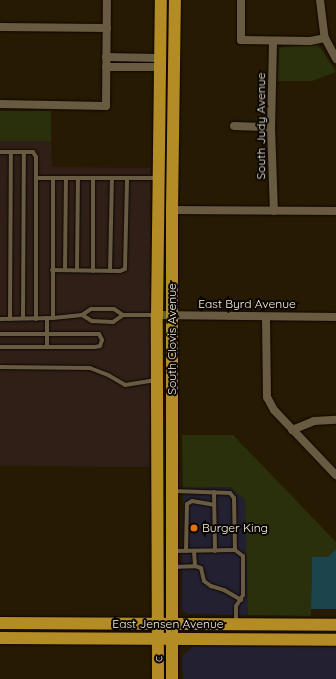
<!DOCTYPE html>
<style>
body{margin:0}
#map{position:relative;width:336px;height:679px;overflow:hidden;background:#261a02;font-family:Quicksand,sans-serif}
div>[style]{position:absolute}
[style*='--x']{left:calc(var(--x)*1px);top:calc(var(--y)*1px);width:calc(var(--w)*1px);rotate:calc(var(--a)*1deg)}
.commercial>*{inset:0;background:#232131}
.industrial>*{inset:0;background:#2f1f17}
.green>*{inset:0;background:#2a300b;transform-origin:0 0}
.water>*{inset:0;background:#1c444d}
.roads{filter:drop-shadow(0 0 1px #0e0500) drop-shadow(0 0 1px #0e0500)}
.lane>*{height:4px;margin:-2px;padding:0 2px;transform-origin:2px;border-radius:2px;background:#695b41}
.street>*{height:8px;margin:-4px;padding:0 4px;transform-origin:4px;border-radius:4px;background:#695b41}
.primary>*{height:12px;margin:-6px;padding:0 6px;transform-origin:6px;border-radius:6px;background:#b48c25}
.dots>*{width:11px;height:11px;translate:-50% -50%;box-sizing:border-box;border:2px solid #0a0601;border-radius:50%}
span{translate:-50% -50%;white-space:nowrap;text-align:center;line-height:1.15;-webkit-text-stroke:4px #0a0601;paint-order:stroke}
.street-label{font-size:12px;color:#f9f1e2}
.poi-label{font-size:12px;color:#f9f1e2}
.left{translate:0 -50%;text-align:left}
</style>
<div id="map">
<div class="commercial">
<div style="clip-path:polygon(230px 487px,245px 500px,248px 615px,187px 614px,182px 609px,183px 488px)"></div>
<div style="clip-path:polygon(194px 646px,336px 647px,336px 679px,183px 679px,182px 656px)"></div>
</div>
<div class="industrial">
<div style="clip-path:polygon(0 141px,51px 141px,52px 167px,150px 168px,150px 467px,0 466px)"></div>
</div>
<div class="green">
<div style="clip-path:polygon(316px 44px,322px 50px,336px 72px,312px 81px,278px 81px,279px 49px,282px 47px)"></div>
<div style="left:0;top:111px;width:51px;height:30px"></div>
<div style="clip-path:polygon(182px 435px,233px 435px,336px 542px,336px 549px,328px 557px,312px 557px,311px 616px,248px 615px,245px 500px,230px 487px,183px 488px)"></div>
</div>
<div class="water">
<div style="clip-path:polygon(336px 549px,336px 609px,311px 609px,312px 557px,328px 557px)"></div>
</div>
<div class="roads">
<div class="lane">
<div style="--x:0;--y:152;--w:33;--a:0"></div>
<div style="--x:33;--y:152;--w:6;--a:59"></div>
<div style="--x:36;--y:157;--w:162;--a:90"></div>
<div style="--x:36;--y:178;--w:122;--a:0"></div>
<div style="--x:52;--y:270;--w:68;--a:0.8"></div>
<div style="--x:120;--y:271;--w:5;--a:-22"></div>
<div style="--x:125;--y:269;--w:91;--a:-88.7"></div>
<div style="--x:65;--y:270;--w:92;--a:-89.4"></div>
<div style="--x:77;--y:270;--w:92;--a:-89.4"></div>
<div style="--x:93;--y:271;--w:93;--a:-90"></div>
<div style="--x:110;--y:271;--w:93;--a:-88.8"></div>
<div style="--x:82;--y:315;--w:12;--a:31"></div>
<div style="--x:92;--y:321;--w:21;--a:3"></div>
<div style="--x:113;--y:322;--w:12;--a:-35"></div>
<div style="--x:123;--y:315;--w:34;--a:0"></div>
<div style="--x:23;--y:318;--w:166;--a:-89.7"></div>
<div style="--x:53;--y:318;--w:140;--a:-90"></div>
<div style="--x:0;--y:319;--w:53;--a:-1.1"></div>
<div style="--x:53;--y:318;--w:29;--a:-6"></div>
<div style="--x:82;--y:315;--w:11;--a:-34"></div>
<div style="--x:91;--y:309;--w:23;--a:0"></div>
<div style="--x:114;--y:309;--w:11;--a:34"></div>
<div style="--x:10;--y:319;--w:167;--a:-89.7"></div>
<div style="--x:0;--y:334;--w:99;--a:0"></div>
<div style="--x:99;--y:334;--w:7;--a:63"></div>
<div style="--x:102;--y:340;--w:6;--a:108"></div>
<div style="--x:100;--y:346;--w:5;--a:169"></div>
<div style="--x:95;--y:347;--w:95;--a:180"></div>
<div style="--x:47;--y:347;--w:29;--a:-90"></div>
<div style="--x:0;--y:367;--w:90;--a:0.6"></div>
<div style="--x:90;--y:368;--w:19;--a:21"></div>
<div style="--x:108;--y:375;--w:20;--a:30"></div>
<div style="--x:125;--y:385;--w:30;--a:-9"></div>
<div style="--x:174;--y:491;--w:56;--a:2"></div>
<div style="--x:230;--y:493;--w:6;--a:51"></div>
<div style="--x:234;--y:498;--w:52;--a:88.9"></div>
<div style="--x:214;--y:492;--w:59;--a:89"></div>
<div style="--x:174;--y:551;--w:61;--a:-0.9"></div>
<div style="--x:235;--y:550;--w:10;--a:37"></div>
<div style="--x:243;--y:556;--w:39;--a:90"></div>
<div style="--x:243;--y:595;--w:13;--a:122"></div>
<div style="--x:236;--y:606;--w:17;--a:90"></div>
<div style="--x:186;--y:551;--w:47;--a:-88.8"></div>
<div style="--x:187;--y:504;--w:6;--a:-31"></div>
<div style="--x:192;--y:501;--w:22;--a:10"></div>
<div style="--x:194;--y:551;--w:15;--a:86"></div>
<div style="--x:172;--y:567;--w:23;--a:-2"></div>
<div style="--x:195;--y:566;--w:6;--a:18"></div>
<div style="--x:201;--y:568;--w:13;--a:77"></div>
<div style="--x:204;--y:581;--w:9;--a:36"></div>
<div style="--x:211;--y:586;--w:14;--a:17"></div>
<div style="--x:224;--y:590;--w:20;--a:30"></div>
</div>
<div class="street">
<div style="--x:241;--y:0;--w:40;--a:90"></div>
<div style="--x:241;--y:40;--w:69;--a:0.8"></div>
<div style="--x:310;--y:41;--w:15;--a:-11"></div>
<div style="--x:320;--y:0;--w:38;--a:83"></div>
<div style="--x:325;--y:38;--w:24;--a:62"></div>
<div style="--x:0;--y:27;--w:107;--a:0.5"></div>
<div style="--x:273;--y:42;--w:85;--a:91.3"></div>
<div style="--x:271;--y:127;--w:84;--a:88"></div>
<div style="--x:106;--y:57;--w:54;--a:1.1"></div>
<div style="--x:106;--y:67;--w:54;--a:0"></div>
<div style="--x:0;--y:104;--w:106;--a:1.1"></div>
<div style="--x:106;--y:106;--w:106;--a:-89.5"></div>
<div style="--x:234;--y:126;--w:37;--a:2"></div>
<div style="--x:172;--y:210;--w:164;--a:0.3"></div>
<div style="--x:157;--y:315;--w:179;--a:0.6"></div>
<div style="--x:266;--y:317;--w:80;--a:89.3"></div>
<div style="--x:267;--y:397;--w:15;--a:62"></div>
<div style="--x:274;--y:410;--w:90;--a:46.4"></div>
<div style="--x:292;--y:430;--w:24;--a:-22"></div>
<div style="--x:314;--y:421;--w:22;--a:-3"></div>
</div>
<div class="primary">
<div style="--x:0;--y:623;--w:336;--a:0.3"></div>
<div style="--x:0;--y:638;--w:336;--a:0.3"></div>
<div style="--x:158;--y:679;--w:364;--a:-90.2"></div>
<div style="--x:157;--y:315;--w:315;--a:-89.3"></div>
<div style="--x:172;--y:679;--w:469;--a:-90"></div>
<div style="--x:172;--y:210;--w:210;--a:-89.2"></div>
</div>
</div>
<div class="dots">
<div style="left:194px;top:528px;background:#e8710a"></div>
</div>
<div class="street-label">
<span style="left:261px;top:126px;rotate:-90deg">South Judy Avenue</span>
<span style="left:247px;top:304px">East Byrd Avenue</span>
<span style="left:172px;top:339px;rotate:-90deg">South Clovis Avenue</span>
<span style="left:168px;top:624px">East Jensen Avenue</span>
<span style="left:158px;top:659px;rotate:-91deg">c</span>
</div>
<div class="poi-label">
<span class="left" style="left:202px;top:528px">Burger King</span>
</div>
</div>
